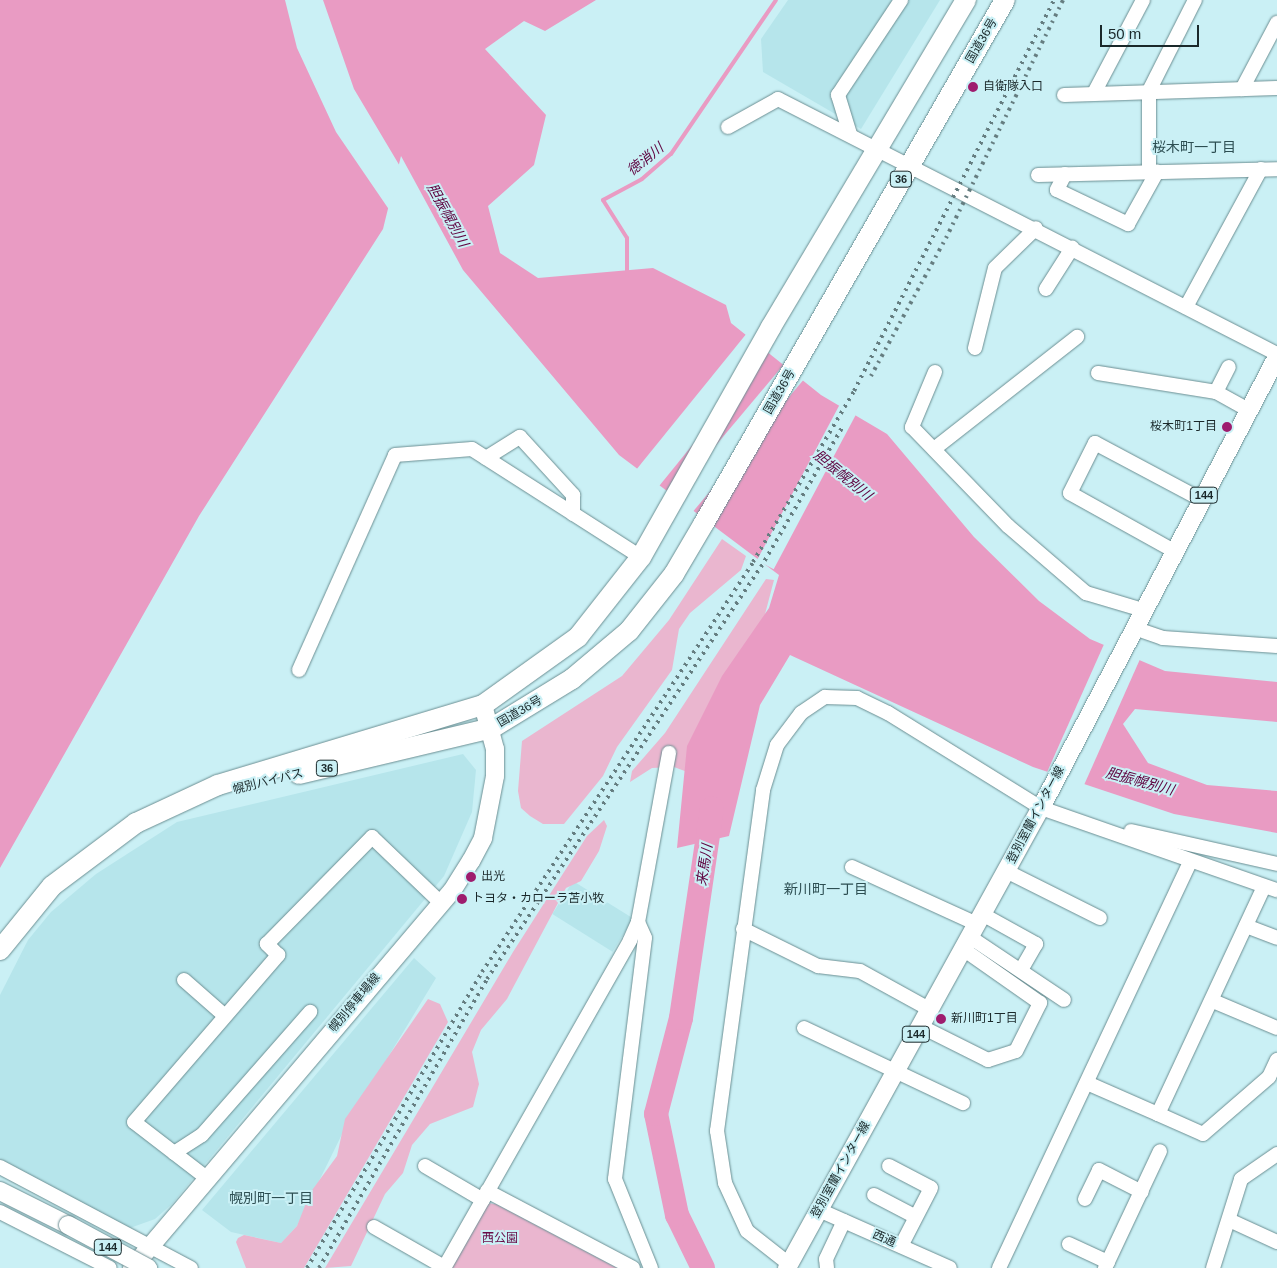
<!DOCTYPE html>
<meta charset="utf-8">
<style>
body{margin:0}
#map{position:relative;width:1277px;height:1268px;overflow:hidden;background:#caf0f5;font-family:Arial,"Noto Sans JP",sans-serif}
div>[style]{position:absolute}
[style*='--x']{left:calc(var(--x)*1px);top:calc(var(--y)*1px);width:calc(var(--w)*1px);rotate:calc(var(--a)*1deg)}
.built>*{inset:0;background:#b6e5eb;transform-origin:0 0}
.green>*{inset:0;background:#eab6cf}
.water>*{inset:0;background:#e99bc3}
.pier>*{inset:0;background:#caf0f5;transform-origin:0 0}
.stream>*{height:4px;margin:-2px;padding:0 2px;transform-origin:2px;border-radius:2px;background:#e99bc3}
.river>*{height:24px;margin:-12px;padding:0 12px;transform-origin:12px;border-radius:12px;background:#e99bc3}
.roads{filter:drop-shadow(0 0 1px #6b8e92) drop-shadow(0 0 1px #6b8e92)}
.minor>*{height:14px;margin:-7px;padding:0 7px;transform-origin:7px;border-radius:7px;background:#fff}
.major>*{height:18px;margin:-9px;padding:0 9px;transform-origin:9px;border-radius:9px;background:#fff}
.highway>*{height:20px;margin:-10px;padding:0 10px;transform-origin:10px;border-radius:10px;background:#fff}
.rail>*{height:4px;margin-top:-2px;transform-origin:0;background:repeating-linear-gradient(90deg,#657d80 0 2.5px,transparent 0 7.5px)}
.bridges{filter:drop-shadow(0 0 1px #6b8e92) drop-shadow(0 0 1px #6b8e92)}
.major-bridge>*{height:18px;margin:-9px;padding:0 9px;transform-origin:9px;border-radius:9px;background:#fff}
.dots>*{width:14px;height:14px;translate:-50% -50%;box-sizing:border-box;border:2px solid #caf0f5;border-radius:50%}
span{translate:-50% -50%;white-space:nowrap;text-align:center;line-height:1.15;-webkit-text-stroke:4px #caf0f5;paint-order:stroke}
.shield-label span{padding:1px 4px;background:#caf0f5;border:1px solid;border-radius:4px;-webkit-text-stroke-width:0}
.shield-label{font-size:11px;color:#1a282a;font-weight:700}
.street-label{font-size:12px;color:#1a282a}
.poi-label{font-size:12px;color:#1a282a}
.left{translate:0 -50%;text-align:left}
.right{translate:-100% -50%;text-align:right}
.park-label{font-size:12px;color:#680b46}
.neighbourhood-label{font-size:14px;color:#2d4e52}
.water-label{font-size:14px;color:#5e003e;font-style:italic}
.scale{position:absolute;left:1100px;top:25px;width:99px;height:22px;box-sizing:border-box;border:2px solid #1a282a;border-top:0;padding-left:6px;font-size:15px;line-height:18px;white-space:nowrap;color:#1a282a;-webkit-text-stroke:4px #caf0f5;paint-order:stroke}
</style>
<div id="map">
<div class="built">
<div style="clip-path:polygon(788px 0,940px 0,861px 129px,763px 72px,761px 39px)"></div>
<div style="clip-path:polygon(463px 754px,476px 770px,472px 812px,444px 876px,172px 1204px,155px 1219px,130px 1228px,0 1159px,0 995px,28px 940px,51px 912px,96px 874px,177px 822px)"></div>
<div style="left:573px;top:881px;width:71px;height:39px;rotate:32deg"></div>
<div style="clip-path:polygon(414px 958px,436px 978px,345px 1128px,297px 1226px,281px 1243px,231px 1232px,202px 1210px)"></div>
</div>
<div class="green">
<div style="clip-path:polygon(722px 539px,746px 556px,741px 570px,690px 613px,679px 629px,672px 670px,617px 747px,603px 776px,564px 824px,543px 824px,530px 816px,521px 808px,518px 791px,522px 741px,622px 676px,669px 620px)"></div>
<div style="clip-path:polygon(766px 579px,774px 580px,760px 633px,690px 773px,674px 767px,652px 768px,630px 782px,632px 771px,665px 733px)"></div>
<div style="clip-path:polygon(604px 820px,607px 826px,599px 851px,581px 881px,566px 888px,507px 999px,481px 1030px,472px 1052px,479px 1084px,473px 1107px,430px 1124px,412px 1145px,403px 1173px,385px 1194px,351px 1266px,325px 1268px,513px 952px,587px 836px)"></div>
<div style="clip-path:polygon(428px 999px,440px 1004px,448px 1022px,304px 1268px,246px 1268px,236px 1242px,238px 1238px,244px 1235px,281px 1243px,297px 1226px,310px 1193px,337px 1156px,345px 1119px)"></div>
<div style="clip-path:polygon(487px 1203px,496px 1204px,617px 1268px,450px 1268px)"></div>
</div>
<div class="water">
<div style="clip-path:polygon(0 0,596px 0,545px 31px,524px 21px,485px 49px,546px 115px,534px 165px,488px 206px,500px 253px,538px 278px,653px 268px,726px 305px,731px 323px,821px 395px,887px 434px,974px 537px,1039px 601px,1090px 639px,1165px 671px,1277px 682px,1277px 722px,1135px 709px,1123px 724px,1148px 763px,1207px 785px,1277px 791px,1277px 833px,1174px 814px,1033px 767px,790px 655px,760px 705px,729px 836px,677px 848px,687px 746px,722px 676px,769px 608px,779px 575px,619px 455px,463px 270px,401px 156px,383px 229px,199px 516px,0 868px)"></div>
</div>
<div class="pier">
<div style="clip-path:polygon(285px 0,323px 0,354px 89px,401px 168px,390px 211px,336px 132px,297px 48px)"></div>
<div style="left:747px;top:333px;width:28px;height:178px;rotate:39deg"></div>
<div style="left:785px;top:363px;width:25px;height:177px;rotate:40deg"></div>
<div style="left:840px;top:404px;width:19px;height:177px;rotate:28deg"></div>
<div style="left:1105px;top:642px;width:39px;height:147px;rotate:24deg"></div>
</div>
<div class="stream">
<div style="--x:627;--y:275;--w:37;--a:-90"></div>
<div style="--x:627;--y:238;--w:45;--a:-122.3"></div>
<div style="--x:603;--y:200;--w:44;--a:-28.3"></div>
<div style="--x:642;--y:179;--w:38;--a:-41"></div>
<div style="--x:671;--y:154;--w:186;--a:-55.7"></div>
</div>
<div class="river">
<div style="--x:703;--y:1268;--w:59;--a:-116.1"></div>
<div style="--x:677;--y:1215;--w:103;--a:-101.7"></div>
<div style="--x:656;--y:1114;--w:99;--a:-75.4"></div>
<div style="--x:681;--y:1018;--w:212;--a:-81.6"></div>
</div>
<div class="roads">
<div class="minor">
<div style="--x:1242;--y:89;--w:75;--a:-62.1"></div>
<div style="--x:1094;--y:93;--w:105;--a:-62.2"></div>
<div style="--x:1064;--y:95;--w:213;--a:-1.9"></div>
<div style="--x:728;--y:127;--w:57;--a:-29.2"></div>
<div style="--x:778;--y:99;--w:560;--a:27.07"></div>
<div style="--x:850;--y:134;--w:41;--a:-107.1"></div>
<div style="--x:838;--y:95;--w:114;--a:-56.4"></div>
<div style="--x:1149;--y:172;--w:81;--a:-90"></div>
<div style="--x:1149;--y:91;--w:102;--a:-63.2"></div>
<div style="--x:1065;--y:174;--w:18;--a:117"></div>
<div style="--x:1057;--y:190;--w:79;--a:25.6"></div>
<div style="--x:1128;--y:224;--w:60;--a:-60.9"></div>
<div style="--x:1038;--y:175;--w:239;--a:-1.4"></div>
<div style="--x:1046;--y:289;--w:49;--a:-57.6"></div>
<div style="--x:1186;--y:307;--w:157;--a:-61.5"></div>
<div style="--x:975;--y:348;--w:82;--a:-76"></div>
<div style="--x:995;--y:268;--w:57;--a:-44.3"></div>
<div style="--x:935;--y:372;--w:60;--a:112.7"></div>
<div style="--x:912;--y:427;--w:138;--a:45.9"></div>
<div style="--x:1008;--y:526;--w:103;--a:40.7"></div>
<div style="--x:1086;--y:593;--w:59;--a:16.6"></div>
<div style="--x:1098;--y:373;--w:120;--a:9.1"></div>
<div style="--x:1216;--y:392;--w:38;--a:29"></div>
<div style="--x:1216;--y:392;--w:28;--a:-63"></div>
<div style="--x:934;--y:449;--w:182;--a:-38.1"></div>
<div style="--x:486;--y:458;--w:40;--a:-32"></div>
<div style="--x:520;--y:437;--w:79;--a:47.6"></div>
<div style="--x:573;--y:495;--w:19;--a:90"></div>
<div style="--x:1174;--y:551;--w:119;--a:-150.9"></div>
<div style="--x:1070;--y:493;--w:56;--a:-63.4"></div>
<div style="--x:1095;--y:443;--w:121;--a:28"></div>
<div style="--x:1134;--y:628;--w:31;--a:19"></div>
<div style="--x:1163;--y:638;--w:114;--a:4"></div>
<div style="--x:299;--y:670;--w:235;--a:-65.9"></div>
<div style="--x:395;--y:455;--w:77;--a:-4.5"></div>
<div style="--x:472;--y:449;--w:201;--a:32.6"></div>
<div style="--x:1131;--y:831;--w:150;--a:12.7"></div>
<div style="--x:852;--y:867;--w:137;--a:24.5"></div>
<div style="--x:1006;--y:871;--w:105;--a:26.6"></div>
<div style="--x:982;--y:914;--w:62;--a:29.1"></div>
<div style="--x:1036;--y:944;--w:30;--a:120"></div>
<div style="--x:638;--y:922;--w:17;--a:66"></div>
<div style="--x:645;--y:938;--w:243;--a:97.1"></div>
<div style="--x:615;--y:1179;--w:96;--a:68"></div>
<div style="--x:1246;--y:926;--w:33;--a:21"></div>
<div style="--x:743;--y:929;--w:84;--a:26.3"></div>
<div style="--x:818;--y:966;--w:42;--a:6.8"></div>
<div style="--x:860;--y:971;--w:79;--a:28.8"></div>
<div style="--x:970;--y:937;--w:113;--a:33.8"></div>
<div style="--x:184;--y:980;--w:53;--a:41.2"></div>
<div style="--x:1213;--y:1001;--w:69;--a:22.9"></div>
<div style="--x:920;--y:1026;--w:76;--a:26.6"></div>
<div style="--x:988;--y:1060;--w:29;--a:-18"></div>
<div style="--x:1016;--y:1051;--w:54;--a:-63.4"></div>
<div style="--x:1040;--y:1003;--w:94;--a:-145"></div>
<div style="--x:804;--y:1028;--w:176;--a:25.3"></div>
<div style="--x:1087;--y:1083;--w:77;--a:23.6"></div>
<div style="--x:1158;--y:1114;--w:251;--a:-65"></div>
<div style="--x:1158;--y:1114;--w:49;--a:24"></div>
<div style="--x:1203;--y:1134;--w:87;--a:-40.8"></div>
<div style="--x:1269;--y:1077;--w:19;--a:-65"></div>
<div style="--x:174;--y:1153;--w:33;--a:-33"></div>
<div style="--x:202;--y:1135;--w:164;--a:-48.7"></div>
<div style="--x:425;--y:1166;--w:67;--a:30.4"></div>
<div style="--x:889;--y:1166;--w:47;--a:27.6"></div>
<div style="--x:931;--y:1188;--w:65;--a:117.3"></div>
<div style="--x:0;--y:1167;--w:216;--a:27.9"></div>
<div style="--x:208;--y:1179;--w:93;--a:-142.4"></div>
<div style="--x:134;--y:1122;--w:221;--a:-49.2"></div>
<div style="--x:278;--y:955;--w:16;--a:-135"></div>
<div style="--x:267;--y:944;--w:150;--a:-45.5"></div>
<div style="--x:372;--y:837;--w:94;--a:43.7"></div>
<div style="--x:487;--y:1191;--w:165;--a:27.8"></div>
<div style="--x:874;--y:1195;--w:47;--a:27.6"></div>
<div style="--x:1085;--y:1199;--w:32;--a:-64"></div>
<div style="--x:1099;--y:1170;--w:48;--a:27.1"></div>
<div style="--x:819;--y:1210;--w:143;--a:23.9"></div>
<div style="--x:0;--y:1212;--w:123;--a:27"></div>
<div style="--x:1229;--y:1220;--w:53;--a:24.6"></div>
<div style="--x:374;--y:1227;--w:81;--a:29.7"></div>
<div style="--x:1069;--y:1244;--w:43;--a:24.8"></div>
<div style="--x:789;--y:1264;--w:53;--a:-141.8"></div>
<div style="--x:747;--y:1231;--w:53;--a:-114.6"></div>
<div style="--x:725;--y:1183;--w:53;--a:-98.7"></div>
<div style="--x:717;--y:1131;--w:344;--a:-82.3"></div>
<div style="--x:763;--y:790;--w:47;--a:-72.7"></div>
<div style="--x:777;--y:745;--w:40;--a:-53"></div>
<div style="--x:801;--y:713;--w:29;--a:-34"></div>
<div style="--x:825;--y:697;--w:32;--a:2"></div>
<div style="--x:857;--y:698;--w:34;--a:26"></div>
<div style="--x:888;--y:713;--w:180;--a:31.8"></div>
<div style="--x:1041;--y:808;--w:250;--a:19.2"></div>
<div style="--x:444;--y:1268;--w:377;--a:-60.4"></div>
<div style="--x:630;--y:940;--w:20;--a:-66"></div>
<div style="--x:638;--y:922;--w:172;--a:-79.6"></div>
<div style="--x:827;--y:1268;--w:9;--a:-96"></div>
<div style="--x:826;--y:1259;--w:42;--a:-64.7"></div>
<div style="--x:999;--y:1268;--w:449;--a:-64.8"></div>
<div style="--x:1105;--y:1268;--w:129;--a:-64.8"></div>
<div style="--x:1213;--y:1268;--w:93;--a:-72.5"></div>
<div style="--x:1241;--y:1179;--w:44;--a:-34.8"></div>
</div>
<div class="major">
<div style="--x:0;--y:1191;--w:76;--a:26.6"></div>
<div style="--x:132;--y:1268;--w:494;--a:-49.7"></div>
<div style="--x:452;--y:891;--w:36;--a:-58"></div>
<div style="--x:471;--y:861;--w:26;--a:-62"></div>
<div style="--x:483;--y:838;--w:63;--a:-79"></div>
<div style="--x:495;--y:776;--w:27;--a:-90"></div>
<div style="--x:495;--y:749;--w:46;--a:-105.3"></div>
<div style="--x:787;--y:1268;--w:534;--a:-61.13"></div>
<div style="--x:1045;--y:800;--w:500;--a:-62.36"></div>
</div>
<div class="highway">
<div style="--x:299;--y:774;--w:198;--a:-13.4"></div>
<div style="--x:492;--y:728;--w:94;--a:-31.5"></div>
<div style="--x:572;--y:679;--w:75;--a:-40.1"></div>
<div style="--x:629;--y:631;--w:73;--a:-51.7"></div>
<div style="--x:674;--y:574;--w:59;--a:-59.5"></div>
<div style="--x:704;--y:523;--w:603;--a:-60.08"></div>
<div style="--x:0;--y:950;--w:82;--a:-50.9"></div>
<div style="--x:52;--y:886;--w:105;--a:-36.9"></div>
<div style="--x:136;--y:823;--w:90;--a:-24.9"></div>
<div style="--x:218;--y:785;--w:277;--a:-16.8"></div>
<div style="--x:483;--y:705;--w:117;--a:-35.6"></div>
<div style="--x:578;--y:637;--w:102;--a:-51.8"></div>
<div style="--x:641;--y:557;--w:264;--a:-60.5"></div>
<div style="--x:771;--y:327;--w:381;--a:-59.2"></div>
</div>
</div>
<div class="rail">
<div style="--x:871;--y:376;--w:157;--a:-61.5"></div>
<div style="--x:946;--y:238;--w:265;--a:-63.8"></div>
<div style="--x:307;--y:1268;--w:344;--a:-59.4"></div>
<div style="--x:482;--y:972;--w:491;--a:-56.5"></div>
<div style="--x:753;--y:562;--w:199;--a:-59.4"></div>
<div style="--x:854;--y:391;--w:439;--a:-62.9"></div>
<div style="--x:319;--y:1268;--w:334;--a:-59.8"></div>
<div style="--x:487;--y:979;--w:495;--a:-56.4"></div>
<div style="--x:761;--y:567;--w:163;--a:-59.8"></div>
</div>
<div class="bridges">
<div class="major-bridge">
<div style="--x:68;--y:1225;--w:91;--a:28.3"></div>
</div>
</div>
<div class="dots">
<div style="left:973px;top:87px;background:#9e1c6e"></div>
<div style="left:1227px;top:427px;background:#9e1c6e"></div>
<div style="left:471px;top:877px;background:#9e1c6e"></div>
<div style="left:462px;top:899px;background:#9e1c6e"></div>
<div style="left:941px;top:1019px;background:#9e1c6e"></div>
</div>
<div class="shield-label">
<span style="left:901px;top:179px">36</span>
<span style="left:1204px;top:495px">144</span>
<span style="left:327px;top:768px">36</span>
<span style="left:916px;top:1034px">144</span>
<span style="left:108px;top:1247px">144</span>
</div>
<div class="street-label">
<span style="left:982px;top:41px;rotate:-60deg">国道36号</span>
<span style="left:780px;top:392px;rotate:-60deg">国道36号</span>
<span style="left:520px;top:712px;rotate:-30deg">国道36号</span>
<span style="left:268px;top:782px;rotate:-14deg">幌別バイパス</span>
<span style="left:1036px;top:815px;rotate:-62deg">登別室蘭インター線</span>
<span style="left:355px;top:1003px;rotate:-50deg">幌別停車場線</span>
<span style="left:841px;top:1170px;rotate:-61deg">登別室蘭インター線</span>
<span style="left:884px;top:1239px;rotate:24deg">西通</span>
</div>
<div class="poi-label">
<span class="left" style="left:983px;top:87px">自衛隊入口</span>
<span class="right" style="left:1217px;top:427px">桜木町1丁目</span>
<span class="left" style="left:481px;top:877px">出光</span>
<span class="left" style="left:472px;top:899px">トヨタ・カローラ苫小牧</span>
<span class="left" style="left:951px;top:1019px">新川町1丁目</span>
</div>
<div class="park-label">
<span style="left:500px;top:1239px">西公園</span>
</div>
<div class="neighbourhood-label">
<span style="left:1194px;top:147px">桜木町一丁目</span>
<span style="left:826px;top:889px">新川町一丁目</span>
<span style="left:271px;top:1198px">幌別町一丁目</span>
</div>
<div class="water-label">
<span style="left:645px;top:159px;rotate:-39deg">徳消川</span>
<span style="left:448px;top:215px;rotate:61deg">胆振幌別川</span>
<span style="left:843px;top:475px;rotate:39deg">胆振幌別川</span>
<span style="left:1140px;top:781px;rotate:15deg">胆振幌別川</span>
<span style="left:704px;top:865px;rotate:-82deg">来馬川</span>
</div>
<div class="scale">50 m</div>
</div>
